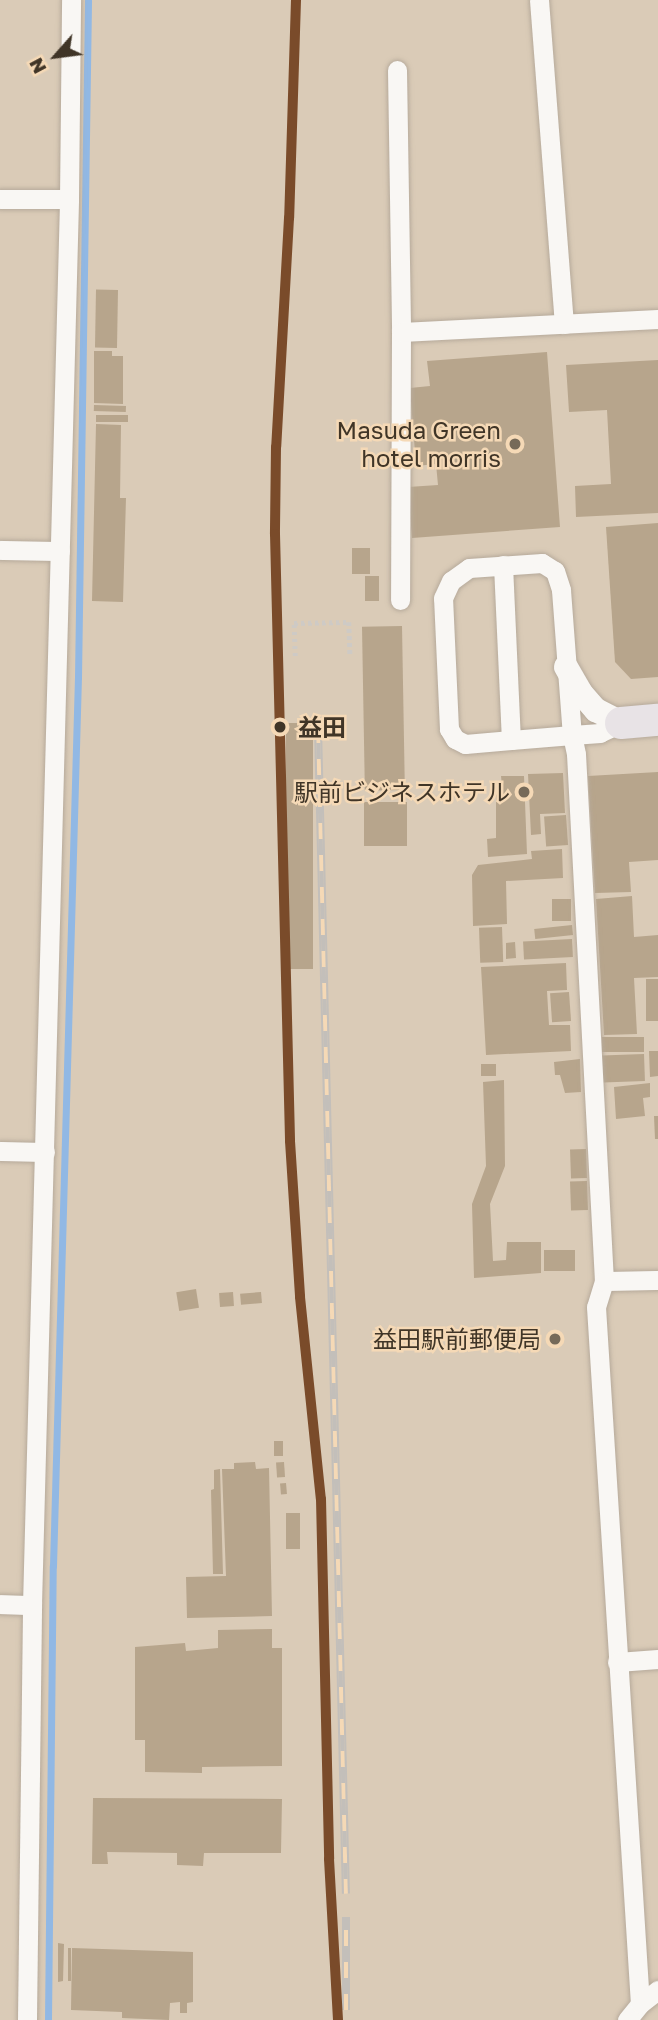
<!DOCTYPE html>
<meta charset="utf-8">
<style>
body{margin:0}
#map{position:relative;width:658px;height:2020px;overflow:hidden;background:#dacbb7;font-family:"Golos Text","Noto Sans JP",sans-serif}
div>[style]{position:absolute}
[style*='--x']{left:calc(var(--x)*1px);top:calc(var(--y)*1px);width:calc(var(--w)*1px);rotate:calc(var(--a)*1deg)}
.stream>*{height:7px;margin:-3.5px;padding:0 3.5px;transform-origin:3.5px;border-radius:3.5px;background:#91b8e4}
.building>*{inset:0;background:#b7a58c;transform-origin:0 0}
.path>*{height:4.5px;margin-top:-2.25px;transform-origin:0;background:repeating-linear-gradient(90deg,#cecac5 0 3.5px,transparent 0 7px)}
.roads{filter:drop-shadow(0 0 2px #b6aa9b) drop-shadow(0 0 2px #b6aa9b)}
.minor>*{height:19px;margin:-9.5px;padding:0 9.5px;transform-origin:9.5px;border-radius:9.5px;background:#f9f7f4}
.tertiary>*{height:24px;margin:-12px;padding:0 12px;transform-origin:12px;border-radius:12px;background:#f9f7f4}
.primary>*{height:32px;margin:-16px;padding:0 16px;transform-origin:16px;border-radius:16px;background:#e8e3e6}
.rail>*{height:8px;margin-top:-4px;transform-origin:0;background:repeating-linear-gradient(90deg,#f5d9b6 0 16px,#c3bfba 0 32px);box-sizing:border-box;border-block:2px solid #c3bfba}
.rail-1>*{height:10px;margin:-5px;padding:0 5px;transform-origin:5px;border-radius:5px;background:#7a4b2a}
.dots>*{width:19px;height:19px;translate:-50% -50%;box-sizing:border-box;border:4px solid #f5d9b6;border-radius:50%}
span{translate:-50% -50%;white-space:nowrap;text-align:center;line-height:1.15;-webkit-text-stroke:5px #f5d9b6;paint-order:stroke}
.poi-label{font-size:24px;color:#403527}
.right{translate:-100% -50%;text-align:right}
.stop-label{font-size:24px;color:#403527;font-weight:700}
.left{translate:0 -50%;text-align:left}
.north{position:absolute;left:21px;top:21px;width:70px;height:70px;-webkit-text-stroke:5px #f5d9b6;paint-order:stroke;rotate:242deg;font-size:19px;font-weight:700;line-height:28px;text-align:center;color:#403527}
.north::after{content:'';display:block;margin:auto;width:24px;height:32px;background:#403527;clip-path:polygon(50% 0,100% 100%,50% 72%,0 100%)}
</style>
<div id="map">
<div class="stream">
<div style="--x:48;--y:2020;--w:454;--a:-89.4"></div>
<div style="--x:53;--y:1566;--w:889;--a:-88.39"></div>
<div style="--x:78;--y:677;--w:677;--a:-89.15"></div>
</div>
<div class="building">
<div style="left:118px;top:290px;width:58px;height:22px;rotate:91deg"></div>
<div style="clip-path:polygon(94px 351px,112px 351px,112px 356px,123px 356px,123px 404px,94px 403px)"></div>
<div style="clip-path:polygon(547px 352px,560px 527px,412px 538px,408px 487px,438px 485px,436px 464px,416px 466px,410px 388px,430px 386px,427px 361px)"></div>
<div style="clip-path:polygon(658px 360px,658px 513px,576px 517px,575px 486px,611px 484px,607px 410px,569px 412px,566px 365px)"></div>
<div style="left:94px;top:405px;width:32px;height:6px;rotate:2deg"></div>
<div style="left:96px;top:415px;width:32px;height:7px"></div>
<div style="clip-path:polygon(96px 424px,121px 425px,120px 498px,126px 498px,123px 602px,92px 601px)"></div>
<div style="clip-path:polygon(658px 523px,658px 677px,631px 679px,615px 662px,606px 527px)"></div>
<div style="left:352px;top:548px;width:18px;height:26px"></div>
<div style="left:365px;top:576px;width:14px;height:25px"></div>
<div style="left:402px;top:626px;width:164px;height:40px;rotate:89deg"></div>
<div style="left:286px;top:723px;width:27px;height:246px"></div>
<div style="clip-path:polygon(658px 772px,658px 860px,629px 862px,631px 892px,595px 893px,588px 776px)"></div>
<div style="clip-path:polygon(563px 773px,565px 813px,540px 814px,541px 834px,531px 835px,528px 774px)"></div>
<div style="clip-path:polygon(501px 776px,524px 776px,527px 854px,488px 857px,487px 839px,496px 838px,496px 787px,502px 786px)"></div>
<div style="left:407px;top:802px;width:44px;height:43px;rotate:90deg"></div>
<div style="left:566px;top:815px;width:30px;height:22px;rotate:86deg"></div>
<div style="clip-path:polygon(562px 849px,563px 878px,506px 881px,507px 924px,473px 926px,472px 875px,478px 865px,532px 859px,531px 851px)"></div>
<div style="clip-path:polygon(632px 896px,634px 937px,658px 935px,658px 977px,634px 978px,637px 1034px,604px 1035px,596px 899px)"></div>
<div style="left:571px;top:899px;width:22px;height:19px;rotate:90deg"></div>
<div style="left:572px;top:925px;width:10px;height:38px;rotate:84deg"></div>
<div style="left:502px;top:927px;width:35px;height:23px;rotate:88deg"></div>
<div style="left:572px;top:939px;width:18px;height:49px;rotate:87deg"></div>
<div style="clip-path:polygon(515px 942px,516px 958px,506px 959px,506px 943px)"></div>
<div style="clip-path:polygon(566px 963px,567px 990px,547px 991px,549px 1025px,570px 1025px,571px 1051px,486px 1055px,481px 967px)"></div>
<div style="left:658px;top:979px;width:42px;height:12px;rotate:90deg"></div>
<div style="left:569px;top:992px;width:29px;height:19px;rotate:86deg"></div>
<div style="left:644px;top:1037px;width:15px;height:42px;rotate:90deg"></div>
<div style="clip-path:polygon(649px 1051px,658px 1051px,658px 1076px,650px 1077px)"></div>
<div style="left:644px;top:1054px;width:27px;height:42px;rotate:88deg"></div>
<div style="clip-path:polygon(580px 1059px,581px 1092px,565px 1093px,560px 1075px,555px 1075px,554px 1062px)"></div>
<div style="left:481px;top:1064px;width:15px;height:12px"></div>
<div style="clip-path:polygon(504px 1080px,505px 1166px,490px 1204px,493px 1261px,506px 1260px,507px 1242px,541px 1242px,541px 1273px,474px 1278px,472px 1204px,486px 1166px,483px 1082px)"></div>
<div style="clip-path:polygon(650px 1083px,650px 1097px,643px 1098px,645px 1116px,616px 1119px,614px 1087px)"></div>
<div style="clip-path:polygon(654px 1116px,658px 1116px,658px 1139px,655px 1139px)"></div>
<div style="left:586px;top:1149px;width:29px;height:16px;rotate:88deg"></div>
<div style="left:587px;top:1181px;width:29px;height:17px;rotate:88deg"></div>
<div style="left:575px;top:1250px;width:21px;height:31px;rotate:90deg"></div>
<div style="left:196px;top:1289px;width:19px;height:20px;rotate:81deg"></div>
<div style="left:233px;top:1292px;width:14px;height:14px;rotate:86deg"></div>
<div style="left:261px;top:1292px;width:11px;height:21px;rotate:85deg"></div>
<div style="left:274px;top:1441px;width:9px;height:15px"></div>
<div style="clip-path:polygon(255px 1462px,256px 1469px,269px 1468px,272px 1616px,187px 1618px,186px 1577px,226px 1576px,222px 1469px,234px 1469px,234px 1463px)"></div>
<div style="left:284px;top:1462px;width:15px;height:8px;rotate:86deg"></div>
<div style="clip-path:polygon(220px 1469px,223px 1574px,213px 1574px,211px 1490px,214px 1489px,214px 1470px)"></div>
<div style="left:286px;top:1483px;width:11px;height:6px;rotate:85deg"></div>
<div style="left:286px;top:1513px;width:14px;height:36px"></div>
<div style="clip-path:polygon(272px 1629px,272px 1648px,282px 1648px,282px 1766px,202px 1767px,202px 1773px,145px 1772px,145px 1740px,135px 1740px,135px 1647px,185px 1643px,186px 1651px,218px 1648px,218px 1630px)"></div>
<div style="clip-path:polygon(93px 1798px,282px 1799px,281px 1853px,204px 1853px,203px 1866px,177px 1865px,177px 1853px,107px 1852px,108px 1864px,92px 1864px)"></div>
<div style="clip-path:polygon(58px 1943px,64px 1944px,63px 1981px,58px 1982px)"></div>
<div style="left:68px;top:1948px;width:3px;height:33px"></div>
<div style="clip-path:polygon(72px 1948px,193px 1952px,193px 2002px,187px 2003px,187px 2013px,180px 2013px,180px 2002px,170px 2003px,169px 2020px,122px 2018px,122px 2012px,71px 2010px)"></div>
</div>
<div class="path">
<div style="--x:295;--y:656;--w:33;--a:-92"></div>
<div style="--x:294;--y:623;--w:55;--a:-1"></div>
<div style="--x:349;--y:622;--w:34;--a:88"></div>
</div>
<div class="roads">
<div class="minor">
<div style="--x:539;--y:0;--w:325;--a:85.6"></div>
<div style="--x:397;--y:70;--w:262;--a:89.1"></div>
<div style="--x:401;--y:332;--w:268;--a:90.2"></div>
<div style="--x:0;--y:199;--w:69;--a:0"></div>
<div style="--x:401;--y:332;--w:257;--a:-2.9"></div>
<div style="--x:0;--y:550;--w:60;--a:1"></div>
<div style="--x:503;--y:565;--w:175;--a:87.4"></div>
<div style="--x:621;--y:723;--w:23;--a:155"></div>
<div style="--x:600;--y:733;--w:28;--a:176"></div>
<div style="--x:572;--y:735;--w:61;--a:175.3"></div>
<div style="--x:511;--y:740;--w:46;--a:175"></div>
<div style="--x:465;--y:744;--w:11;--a:-153"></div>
<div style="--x:455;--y:739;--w:12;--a:-121"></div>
<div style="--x:449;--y:729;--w:131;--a:-92.6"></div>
<div style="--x:443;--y:598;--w:19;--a:-65"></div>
<div style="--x:451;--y:581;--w:22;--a:-36"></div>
<div style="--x:469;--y:568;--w:73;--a:-3.9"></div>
<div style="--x:542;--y:563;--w:15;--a:32"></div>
<div style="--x:555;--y:571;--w:20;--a:72"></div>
<div style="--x:561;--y:590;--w:145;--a:85.7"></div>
<div style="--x:572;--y:735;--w:19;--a:78"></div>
<div style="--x:576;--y:754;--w:528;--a:86.96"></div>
<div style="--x:604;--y:1281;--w:27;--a:107"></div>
<div style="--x:596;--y:1307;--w:698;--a:86.39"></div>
<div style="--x:0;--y:1151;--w:45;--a:1.3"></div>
<div style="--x:604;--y:1281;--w:54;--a:-1.1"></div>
<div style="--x:0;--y:1604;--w:32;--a:2"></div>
<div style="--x:617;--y:1662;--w:41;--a:-4.2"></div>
<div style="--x:27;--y:2020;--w:415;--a:-89.3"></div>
<div style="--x:32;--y:1605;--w:1406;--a:-88.49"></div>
<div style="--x:69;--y:199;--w:199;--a:-89.4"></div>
<div style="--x:627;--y:2020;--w:21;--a:-51"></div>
<div style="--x:640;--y:2004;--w:23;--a:-38"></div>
</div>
<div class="tertiary">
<div style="--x:566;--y:667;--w:30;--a:60"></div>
<div style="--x:581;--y:693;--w:23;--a:49"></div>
<div style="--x:596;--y:710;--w:28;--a:27"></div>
</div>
<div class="primary">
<div style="--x:621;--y:723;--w:37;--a:-5"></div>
</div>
</div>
<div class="rail">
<div style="--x:296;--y:0;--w:218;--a:91.8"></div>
<div style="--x:289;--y:218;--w:229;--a:93.2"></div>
<div style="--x:276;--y:447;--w:87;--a:90.7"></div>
<div style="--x:275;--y:534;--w:607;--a:88.58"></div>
<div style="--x:290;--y:1141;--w:156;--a:86.3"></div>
<div style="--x:300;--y:1297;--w:203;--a:84.1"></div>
<div style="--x:321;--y:1499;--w:360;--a:88.7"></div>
<div style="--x:329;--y:1859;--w:161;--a:86.8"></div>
<div style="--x:318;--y:727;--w:1167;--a:88.63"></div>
<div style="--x:346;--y:2010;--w:93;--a:-90"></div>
</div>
<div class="rail-1">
<div style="--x:296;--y:0;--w:218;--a:91.8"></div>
<div style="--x:289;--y:218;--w:229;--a:93.2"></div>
<div style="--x:276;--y:447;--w:87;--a:90.7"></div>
<div style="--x:275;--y:534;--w:607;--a:88.58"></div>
<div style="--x:290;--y:1141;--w:156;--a:86.3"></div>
<div style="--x:300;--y:1297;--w:203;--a:84.1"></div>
<div style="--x:321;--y:1499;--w:360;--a:88.7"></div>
<div style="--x:329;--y:1859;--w:161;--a:86.8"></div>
</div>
<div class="dots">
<div style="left:515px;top:444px;background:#766a59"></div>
<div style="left:280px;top:727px;background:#403527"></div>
<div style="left:524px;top:792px;background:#766a59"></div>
<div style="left:555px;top:1339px;background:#766a59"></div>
</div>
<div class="poi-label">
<span class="right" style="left:501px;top:444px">Masuda Green<br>hotel morris</span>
<span class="right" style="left:510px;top:792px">駅前ビジネスホテル</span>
<span class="right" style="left:541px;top:1339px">益田駅前郵便局</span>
</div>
<div class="stop-label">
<span class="left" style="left:298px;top:727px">益田</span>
</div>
<div class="north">N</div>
</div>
